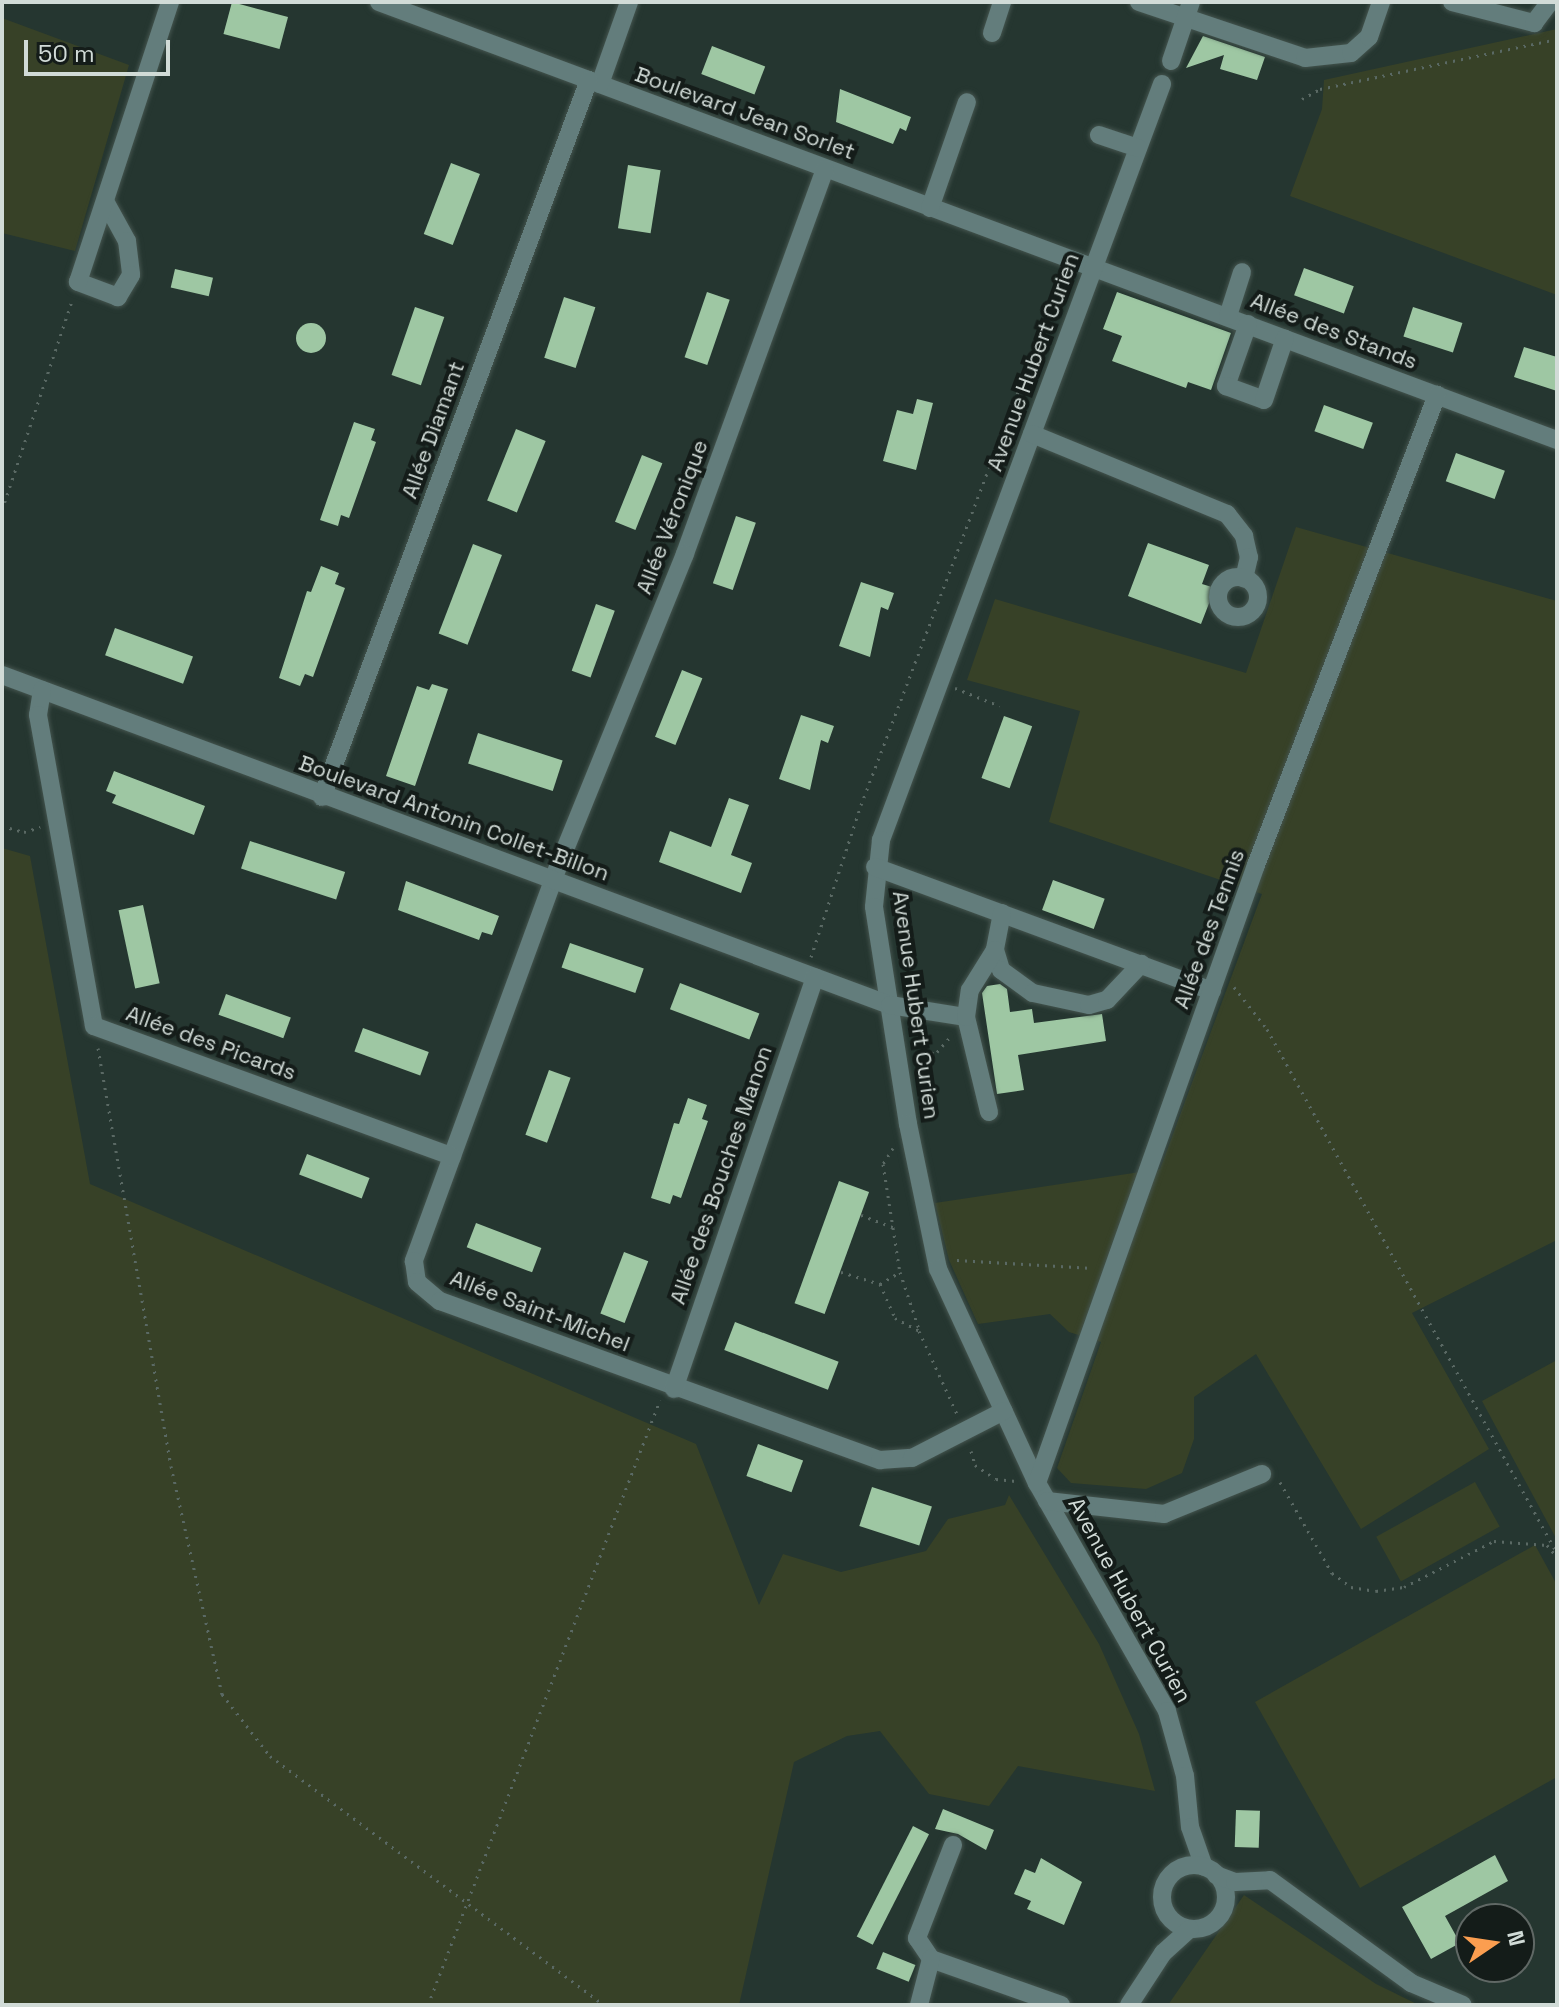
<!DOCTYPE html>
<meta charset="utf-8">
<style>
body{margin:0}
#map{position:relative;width:1559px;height:2007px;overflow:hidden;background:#253630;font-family:"Space Grotesk",sans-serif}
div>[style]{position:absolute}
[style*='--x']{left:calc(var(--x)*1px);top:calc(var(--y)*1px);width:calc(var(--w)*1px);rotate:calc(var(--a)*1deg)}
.green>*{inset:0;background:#374127;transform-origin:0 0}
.building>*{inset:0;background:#9ec7a3;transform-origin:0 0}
.round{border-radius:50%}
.path>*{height:3px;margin-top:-1.5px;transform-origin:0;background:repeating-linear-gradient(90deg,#5a6964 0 2px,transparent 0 8px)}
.roads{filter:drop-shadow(0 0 2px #44544e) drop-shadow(0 0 2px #44544e)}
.minor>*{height:18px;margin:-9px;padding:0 9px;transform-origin:9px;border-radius:9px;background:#637d7c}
.minor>.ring{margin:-9px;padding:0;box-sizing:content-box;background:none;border:18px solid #637d7c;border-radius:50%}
span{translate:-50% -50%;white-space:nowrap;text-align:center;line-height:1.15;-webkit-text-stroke:8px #141c19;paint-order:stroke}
.street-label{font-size:22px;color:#d1dbd7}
.frame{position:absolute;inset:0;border:4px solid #d1dbd7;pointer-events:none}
.north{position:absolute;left:1455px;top:1903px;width:80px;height:80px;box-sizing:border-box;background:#141c19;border:2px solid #606865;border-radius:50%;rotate:77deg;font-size:22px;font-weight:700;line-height:32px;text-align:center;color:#d1dbd7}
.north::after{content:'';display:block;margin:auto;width:28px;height:36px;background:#fb9e50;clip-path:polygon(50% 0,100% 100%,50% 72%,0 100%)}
.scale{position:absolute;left:24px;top:40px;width:146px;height:36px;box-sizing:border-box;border:4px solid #d1dbd7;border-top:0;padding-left:10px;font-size:24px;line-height:28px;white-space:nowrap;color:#d1dbd7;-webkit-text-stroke:6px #141c19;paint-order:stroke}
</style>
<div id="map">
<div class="green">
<div style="clip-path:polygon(2px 18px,129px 65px,75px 251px,2px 233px)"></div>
<div style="clip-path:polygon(1557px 29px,1557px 295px,1290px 196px,1322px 109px,1324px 80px)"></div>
<div style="clip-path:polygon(1296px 527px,1557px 601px,1557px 1240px,1412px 1313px,1489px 1449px,1361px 1529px,1256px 1354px,1194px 1397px,1194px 1439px,1182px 1473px,1146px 1489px,1071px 1483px,1057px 1468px,1101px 1342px,1069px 1332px,1050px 1314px,978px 1324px,949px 1260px,935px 1203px,1160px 1169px,1262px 894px,1049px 822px,1080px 711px,967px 680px,995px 599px,1246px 673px)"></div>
<div style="clip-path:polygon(2px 848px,30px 856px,90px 1184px,696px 1444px,759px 1605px,783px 1554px,841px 1572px,926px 1551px,948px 1519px,1005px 1505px,1009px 1495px,1099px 1644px,1139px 1734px,1155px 1791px,1018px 1766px,989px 1806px,929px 1794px,880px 1731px,847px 1736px,794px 1762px,739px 2005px,2px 2005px)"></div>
<div style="clip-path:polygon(1557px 1360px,1557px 1540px,1482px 1401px)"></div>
<div style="left:1475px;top:1482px;width:51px;height:113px;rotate:61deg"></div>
<div style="clip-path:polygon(1535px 1545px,1557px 1585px,1557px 1777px,1360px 1888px,1255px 1702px)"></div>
<div style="clip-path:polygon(1244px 1895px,1376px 1984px,1419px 2005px,1168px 2005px)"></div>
</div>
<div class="building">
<div style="left:232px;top:2px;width:58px;height:33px;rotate:15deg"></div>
<div style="clip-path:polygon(1203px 36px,1265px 57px,1257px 80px,1220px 69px,1224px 55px,1186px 68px)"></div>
<div style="left:712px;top:46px;width:57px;height:30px;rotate:21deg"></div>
<div style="clip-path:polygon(840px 89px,911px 117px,906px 131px,900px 128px,893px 144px,836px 122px)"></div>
<div style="left:451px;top:163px;width:31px;height:76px;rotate:21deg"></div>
<div style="left:628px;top:165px;width:33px;height:64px;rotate:9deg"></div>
<div style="left:1304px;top:268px;width:53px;height:29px;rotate:20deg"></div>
<div style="left:175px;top:269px;width:39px;height:19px;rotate:13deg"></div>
<div style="left:707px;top:292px;width:24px;height:69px;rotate:19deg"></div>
<div style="clip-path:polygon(1117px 292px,1231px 333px,1211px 390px,1188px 382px,1186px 388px,1112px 361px,1122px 336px,1103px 329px)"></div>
<div style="left:564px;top:297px;width:33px;height:64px;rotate:18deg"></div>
<div style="left:415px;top:307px;width:31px;height:72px;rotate:19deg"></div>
<div style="left:1413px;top:307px;width:52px;height:31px;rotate:18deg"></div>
<div class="round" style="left:296px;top:323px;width:30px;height:30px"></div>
<div style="clip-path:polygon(1524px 347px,1557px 357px,1557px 391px,1514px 377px)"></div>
<div style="clip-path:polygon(917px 399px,933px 403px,916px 470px,883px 461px,897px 410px,913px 414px)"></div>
<div style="left:1324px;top:405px;width:52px;height:28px;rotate:20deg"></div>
<div style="clip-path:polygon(354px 422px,375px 429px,371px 440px,376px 442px,349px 518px,341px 515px,338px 526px,320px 520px)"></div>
<div style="left:516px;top:429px;width:32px;height:77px;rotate:22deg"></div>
<div style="left:1456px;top:453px;width:52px;height:30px;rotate:20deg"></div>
<div style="left:642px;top:455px;width:22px;height:72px;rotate:22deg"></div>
<div style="left:736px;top:516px;width:21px;height:71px;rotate:19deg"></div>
<div style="clip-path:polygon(1148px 543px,1209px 565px,1202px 584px,1215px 588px,1201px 624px,1128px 596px)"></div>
<div style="left:473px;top:544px;width:31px;height:96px;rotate:21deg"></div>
<div style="clip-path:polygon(321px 566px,339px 573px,335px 584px,345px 588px,313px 677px,305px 674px,300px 686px,279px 678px,307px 591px,311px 592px)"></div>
<div style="clip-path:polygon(861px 582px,894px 593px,888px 610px,881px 607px,870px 657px,839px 646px)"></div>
<div style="left:596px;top:604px;width:20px;height:71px;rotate:20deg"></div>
<div style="left:115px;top:628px;width:83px;height:29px;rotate:20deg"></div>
<div style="left:682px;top:670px;width:22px;height:72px;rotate:22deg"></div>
<div style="clip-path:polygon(432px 684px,448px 689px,415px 786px,386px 776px,417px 686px,429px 690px)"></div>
<div style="clip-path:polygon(801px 715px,834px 726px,828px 743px,821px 740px,810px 790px,779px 779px)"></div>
<div style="left:1004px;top:716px;width:30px;height:66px;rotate:20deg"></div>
<div style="left:478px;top:733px;width:89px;height:32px;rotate:18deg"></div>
<div style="clip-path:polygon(114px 771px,205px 806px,194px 835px,112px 803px,116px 795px,106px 791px)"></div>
<div style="clip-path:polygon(729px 798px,749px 805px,731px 855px,752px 863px,741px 893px,659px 862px,670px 831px,711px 847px)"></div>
<div style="left:250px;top:841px;width:100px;height:29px;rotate:18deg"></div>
<div style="left:1053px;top:880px;width:55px;height:32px;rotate:20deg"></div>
<div style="clip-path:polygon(406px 881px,499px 916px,492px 935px,482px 932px,479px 940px,398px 910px)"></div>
<div style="left:143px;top:905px;width:80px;height:25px;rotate:78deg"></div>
<div style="left:570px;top:943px;width:78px;height:26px;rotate:19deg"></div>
<div style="left:680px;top:983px;width:85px;height:28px;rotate:21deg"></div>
<div style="clip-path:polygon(1000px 984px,1007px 989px,1010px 1012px,1032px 1009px,1034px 1023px,1102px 1014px,1106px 1041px,1018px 1055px,1024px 1090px,997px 1094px,982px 993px,987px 986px)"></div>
<div style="left:226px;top:994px;width:69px;height:22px;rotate:20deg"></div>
<div style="left:363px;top:1028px;width:70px;height:25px;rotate:20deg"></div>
<div style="left:549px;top:1070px;width:23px;height:69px;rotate:20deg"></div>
<div style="clip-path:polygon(688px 1098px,707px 1105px,702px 1119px,708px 1121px,681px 1198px,673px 1195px,670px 1204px,651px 1198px,674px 1123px,679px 1124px)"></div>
<div style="left:307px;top:1154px;width:67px;height:22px;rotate:21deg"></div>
<div style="left:839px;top:1181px;width:32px;height:130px;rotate:20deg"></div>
<div style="left:476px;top:1223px;width:70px;height:26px;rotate:21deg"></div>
<div style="left:624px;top:1252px;width:26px;height:66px;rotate:21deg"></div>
<div style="left:735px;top:1322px;width:111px;height:30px;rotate:21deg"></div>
<div style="left:758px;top:1444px;width:48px;height:34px;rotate:20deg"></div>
<div style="left:872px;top:1487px;width:63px;height:41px;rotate:18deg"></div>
<div style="clip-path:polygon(943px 1809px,994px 1830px,986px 1850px,958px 1834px,935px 1829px)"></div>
<div style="left:1236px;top:1810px;width:24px;height:37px;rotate:2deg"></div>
<div style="left:913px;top:1826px;width:18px;height:124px;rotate:27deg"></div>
<div style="clip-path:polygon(1495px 1855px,1508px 1881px,1445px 1916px,1460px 1943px,1431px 1959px,1402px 1907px)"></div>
<div style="clip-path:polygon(1041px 1858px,1082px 1882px,1064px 1925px,1027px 1909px,1031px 1901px,1014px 1894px,1025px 1869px,1035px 1873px)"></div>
<div style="left:883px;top:1952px;width:35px;height:18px;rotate:22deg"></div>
</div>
<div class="path">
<div style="--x:1302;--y:99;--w:21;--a:-29"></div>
<div style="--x:1320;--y:89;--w:242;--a:-11.9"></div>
<div style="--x:2;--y:510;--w:220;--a:-71.5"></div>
<div style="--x:955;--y:688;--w:48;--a:21.8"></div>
<div style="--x:2;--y:826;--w:23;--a:15"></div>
<div style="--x:24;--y:832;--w:17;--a:-17"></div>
<div style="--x:811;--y:957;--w:160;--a:-71.8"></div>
<div style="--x:861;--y:805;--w:493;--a:-69.2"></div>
<div style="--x:1036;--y:344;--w:35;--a:-65"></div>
<div style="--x:1051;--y:312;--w:11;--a:-38"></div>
<div style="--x:1234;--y:987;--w:53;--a:51.8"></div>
<div style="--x:1267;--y:1029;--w:599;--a:61.04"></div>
<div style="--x:98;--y:1048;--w:424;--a:80.1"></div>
<div style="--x:171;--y:1466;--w:234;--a:77.4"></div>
<div style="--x:222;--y:1694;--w:78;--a:52.3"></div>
<div style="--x:270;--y:1756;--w:417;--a:36.7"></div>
<div style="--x:916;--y:1056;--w:21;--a:-11"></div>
<div style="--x:937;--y:1052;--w:23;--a:-49"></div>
<div style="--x:893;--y:1148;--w:19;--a:122"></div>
<div style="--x:883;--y:1164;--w:109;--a:81.1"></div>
<div style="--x:900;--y:1272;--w:60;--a:71.6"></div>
<div style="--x:861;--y:1215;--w:34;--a:21"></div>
<div style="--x:957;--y:1260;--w:136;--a:3.4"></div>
<div style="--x:841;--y:1272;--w:41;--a:17.1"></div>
<div style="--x:880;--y:1284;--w:37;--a:66"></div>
<div style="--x:895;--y:1318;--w:27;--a:28"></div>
<div style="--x:919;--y:1331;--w:91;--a:65.4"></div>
<div style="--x:880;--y:1284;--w:23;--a:-31"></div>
<div style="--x:971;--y:1451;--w:15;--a:74"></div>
<div style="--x:975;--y:1465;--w:25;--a:34"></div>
<div style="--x:996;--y:1479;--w:20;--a:6"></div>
<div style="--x:1280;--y:1482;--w:105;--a:60.3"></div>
<div style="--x:1332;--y:1573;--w:24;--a:36"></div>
<div style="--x:1351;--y:1587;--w:25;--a:9"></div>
<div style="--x:1376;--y:1591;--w:28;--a:-8"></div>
<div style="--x:1404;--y:1587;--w:101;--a:-27.1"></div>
<div style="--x:1494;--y:1541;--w:53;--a:4.3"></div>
<div style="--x:1547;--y:1545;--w:16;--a:50"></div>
<div style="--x:428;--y:2005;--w:648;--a:-69.02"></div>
</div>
<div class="roads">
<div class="minor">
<div style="--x:379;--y:2;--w:1257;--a:20.4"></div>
<div style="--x:1139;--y:2;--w:175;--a:18.6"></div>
<div style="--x:1305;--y:58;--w:46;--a:-6.2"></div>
<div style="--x:1351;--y:53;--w:24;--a:-42"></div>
<div style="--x:1369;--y:37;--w:37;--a:-71"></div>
<div style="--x:1452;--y:2;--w:85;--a:14.4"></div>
<div style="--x:1534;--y:23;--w:26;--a:-53"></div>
<div style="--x:992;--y:33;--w:33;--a:-72"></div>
<div style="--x:1171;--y:61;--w:62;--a:-71.3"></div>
<div style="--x:600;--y:84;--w:87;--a:-70.5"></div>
<div style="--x:1162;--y:84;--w:807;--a:110.39"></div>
<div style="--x:881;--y:840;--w:67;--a:96"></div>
<div style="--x:874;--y:907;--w:220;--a:81.1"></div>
<div style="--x:908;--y:1124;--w:148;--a:78.3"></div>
<div style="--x:938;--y:1269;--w:236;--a:65.2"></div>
<div style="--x:1037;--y:1483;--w:262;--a:60.3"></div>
<div style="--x:1167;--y:1711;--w:67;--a:74.5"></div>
<div style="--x:1185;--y:1776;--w:51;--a:84.4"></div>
<div style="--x:1190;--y:1827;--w:42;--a:70.7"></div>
<div style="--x:1099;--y:135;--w:41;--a:18.4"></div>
<div style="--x:825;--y:169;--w:410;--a:110"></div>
<div style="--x:685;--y:554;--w:335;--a:112.1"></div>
<div style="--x:559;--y:864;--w:423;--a:110.1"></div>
<div style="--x:414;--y:1261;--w:21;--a:82"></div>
<div style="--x:417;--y:1282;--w:30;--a:40"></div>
<div style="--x:440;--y:1301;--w:468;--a:19.9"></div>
<div style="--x:880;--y:1460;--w:32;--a:-4"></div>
<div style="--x:912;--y:1458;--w:103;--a:-27.1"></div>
<div style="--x:105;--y:201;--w:46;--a:61.2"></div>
<div style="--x:127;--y:241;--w:34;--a:83"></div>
<div style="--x:131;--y:275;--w:26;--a:121"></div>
<div style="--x:118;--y:297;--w:43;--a:-159.4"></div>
<div style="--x:78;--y:282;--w:295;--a:-71.8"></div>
<div style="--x:930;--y:208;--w:112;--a:-70.8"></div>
<div style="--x:1228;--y:316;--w:46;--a:-72.3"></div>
<div style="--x:1248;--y:324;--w:66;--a:109.5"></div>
<div style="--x:1226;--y:386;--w:40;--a:20.2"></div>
<div style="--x:1264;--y:400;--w:65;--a:-71.3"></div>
<div style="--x:1032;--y:434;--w:211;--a:22.3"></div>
<div style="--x:1227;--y:514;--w:28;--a:52"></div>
<div style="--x:1244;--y:536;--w:22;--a:77"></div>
<div style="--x:1249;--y:557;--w:22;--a:103"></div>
<div class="ring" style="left:1218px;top:577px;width:22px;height:22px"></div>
<div style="--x:2;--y:675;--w:947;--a:20.39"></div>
<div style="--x:890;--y:1005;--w:77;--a:9"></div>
<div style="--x:42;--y:690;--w:25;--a:99"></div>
<div style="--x:38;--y:715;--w:316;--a:79.8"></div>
<div style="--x:94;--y:1026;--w:381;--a:20"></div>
<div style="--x:322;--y:797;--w:765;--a:-69.58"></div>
<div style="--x:875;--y:867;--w:359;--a:20.2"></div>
<div style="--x:1002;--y:913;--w:38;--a:101"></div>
<div style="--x:995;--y:950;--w:21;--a:73"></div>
<div style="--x:1001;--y:970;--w:39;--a:36"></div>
<div style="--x:1033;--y:993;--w:57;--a:12.1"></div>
<div style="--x:1089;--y:1005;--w:19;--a:-16"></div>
<div style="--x:1107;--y:1000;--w:50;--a:-46.6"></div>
<div style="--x:989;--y:1112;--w:98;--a:-103.6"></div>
<div style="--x:966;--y:1017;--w:27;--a:-82"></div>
<div style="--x:970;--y:990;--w:47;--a:-58"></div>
<div style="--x:674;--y:1389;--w:435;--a:-71.1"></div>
<div style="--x:1037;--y:1483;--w:656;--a:-70.49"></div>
<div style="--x:1256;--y:865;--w:504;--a:-68.94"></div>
<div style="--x:1047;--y:1501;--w:118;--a:6.3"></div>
<div style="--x:1164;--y:1514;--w:106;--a:-22.2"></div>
<div style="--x:953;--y:1845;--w:100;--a:111.2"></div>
<div style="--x:917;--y:1938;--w:25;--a:56"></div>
<div style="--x:931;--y:1959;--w:138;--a:19.5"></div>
<div class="ring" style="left:1162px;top:1865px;width:46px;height:46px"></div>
<div style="--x:1216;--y:1875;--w:20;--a:20"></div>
<div style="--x:1235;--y:1882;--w:35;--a:-3"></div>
<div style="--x:1270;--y:1880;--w:175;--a:36.1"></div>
<div style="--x:1411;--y:1983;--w:56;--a:22.9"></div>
<div style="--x:919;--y:2005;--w:48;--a:-75.4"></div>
<div style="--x:1129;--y:2005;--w:62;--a:-56.8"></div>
<div style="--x:1163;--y:1953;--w:36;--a:-42"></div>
</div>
</div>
<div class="street-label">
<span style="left:745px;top:113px;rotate:20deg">Boulevard Jean Sorlet</span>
<span style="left:1334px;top:331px;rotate:21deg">Allée des Stands</span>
<span style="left:1033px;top:362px;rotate:-70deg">Avenue Hubert Curien</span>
<span style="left:433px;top:430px;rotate:-70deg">Allée Diamant</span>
<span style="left:672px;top:517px;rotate:-69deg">Allée Véronique</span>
<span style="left:454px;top:818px;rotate:20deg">Boulevard Antonin Collet-Billon</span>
<span style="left:1209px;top:929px;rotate:-70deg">Allée des Tennis</span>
<span style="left:916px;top:1005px;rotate:82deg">Avenue Hubert Curien</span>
<span style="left:211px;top:1043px;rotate:20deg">Allée des Picards</span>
<span style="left:721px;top:1175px;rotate:-71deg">Allée des Bouches Manon</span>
<span style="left:540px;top:1311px;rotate:21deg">Allée Saint-Michel</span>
<span style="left:1130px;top:1600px;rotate:61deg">Avenue Hubert Curien</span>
</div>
<div class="frame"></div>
<div class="north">N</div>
<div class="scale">50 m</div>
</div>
